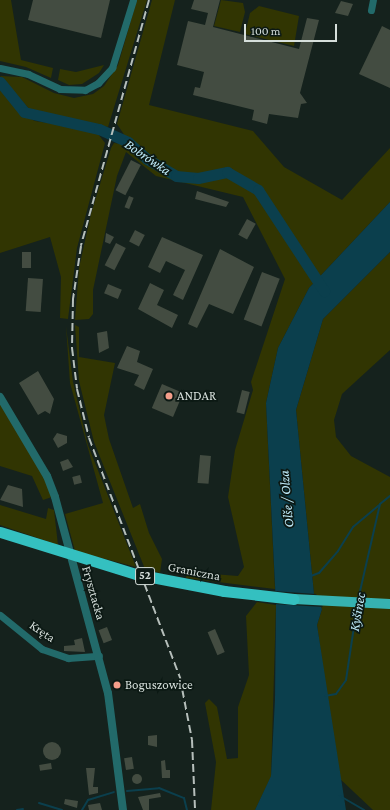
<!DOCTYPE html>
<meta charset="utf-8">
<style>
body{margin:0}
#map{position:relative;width:390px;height:810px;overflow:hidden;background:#15221d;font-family:"Crimson Pro",serif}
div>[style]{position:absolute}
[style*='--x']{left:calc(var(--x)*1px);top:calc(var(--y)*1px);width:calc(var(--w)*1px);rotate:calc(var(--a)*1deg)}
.green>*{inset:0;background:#313502}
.water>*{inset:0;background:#0b3f4d}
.pier>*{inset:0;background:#15221d}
.stream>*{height:2px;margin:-1px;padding:0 1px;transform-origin:1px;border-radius:1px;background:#0b3f4d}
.river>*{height:11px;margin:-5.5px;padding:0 5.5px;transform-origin:5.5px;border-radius:5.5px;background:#0b3f4d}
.building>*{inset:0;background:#434c41;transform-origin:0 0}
.round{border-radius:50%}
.minor>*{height:7px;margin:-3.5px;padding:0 3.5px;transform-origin:3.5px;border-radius:3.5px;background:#226a6a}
.tertiary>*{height:8px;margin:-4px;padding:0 4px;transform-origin:4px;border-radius:4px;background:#226a6a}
.primary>*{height:10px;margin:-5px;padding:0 5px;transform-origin:5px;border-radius:5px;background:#36b2b1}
.rail>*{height:2px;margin-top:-1px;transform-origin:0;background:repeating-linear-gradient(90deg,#b6bfbb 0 8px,transparent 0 12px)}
.trunk-bridge>*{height:11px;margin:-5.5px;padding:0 5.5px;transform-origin:5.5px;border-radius:5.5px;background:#34c0c0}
.dots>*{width:11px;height:11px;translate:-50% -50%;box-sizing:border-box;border:2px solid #0c1914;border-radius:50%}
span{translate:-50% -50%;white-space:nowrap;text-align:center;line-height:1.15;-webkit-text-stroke:3.5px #0c1914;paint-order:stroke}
.shield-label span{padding:1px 3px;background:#0c1914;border:1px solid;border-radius:3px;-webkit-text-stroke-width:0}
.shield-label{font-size:12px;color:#d6dfdb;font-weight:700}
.poi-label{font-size:13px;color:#d6dfdb}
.left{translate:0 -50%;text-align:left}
.street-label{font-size:13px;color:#d6dfdb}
.water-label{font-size:14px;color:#bfebfa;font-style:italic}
.scale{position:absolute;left:244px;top:24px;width:93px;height:18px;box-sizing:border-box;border:2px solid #d6dfdb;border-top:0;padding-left:5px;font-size:12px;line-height:14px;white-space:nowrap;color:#d6dfdb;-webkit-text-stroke:3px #0c1914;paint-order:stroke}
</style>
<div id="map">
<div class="green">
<div style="clip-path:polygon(0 0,11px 0,21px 60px,53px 68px,51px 78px,26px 67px,0 61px)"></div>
<div style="clip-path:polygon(137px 0,147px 0,108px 127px,31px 111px,0 76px,22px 77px,54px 93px,74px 98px,93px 94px,104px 86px,118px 65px)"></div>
<div style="clip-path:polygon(152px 0,175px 0,149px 105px,253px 131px,284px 167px,342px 200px,390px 148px,390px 202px,309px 288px,278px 348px,266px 403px,275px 589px,186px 578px,187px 572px,238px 576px,244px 567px,228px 497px,235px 450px,253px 390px,251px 382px,285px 279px,243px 197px,156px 176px,126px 152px,117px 176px,93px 290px,93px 314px,89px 319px,75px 320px,79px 268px,91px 214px,111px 148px,114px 143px,122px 144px,125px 136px,117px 124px)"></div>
<div style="clip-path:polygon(221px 0,243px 3px,245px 12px,240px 32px,214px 26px)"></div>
<div style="clip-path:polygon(259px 6px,299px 16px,294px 46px,245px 34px,250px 13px)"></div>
<div style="clip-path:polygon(104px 65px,99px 73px,82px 84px,69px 85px,58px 80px,60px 69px,76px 72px)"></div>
<div style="clip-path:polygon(0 87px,21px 114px,35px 121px,95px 130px,105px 143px,77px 248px,68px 319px,60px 318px,61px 277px,50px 237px,0 253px)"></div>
<div style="clip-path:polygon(390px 252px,390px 350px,342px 394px,334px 420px,336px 437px,351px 456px,390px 477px,390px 810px,373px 810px,338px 777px,317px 625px,322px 609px,314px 594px,296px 410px,323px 319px)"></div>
<div style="clip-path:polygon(75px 325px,79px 327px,79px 357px,115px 363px,104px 415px,109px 439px,133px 508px,140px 504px,149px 533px,162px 559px,160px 573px,145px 569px,94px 442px,79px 381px)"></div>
<div style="clip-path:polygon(66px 326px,73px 382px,88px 445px,136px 567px,75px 551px,65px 514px,103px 503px,70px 383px)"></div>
<div style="clip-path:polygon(0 401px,46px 481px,52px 497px,43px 500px,32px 476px,0 466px)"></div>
<div style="clip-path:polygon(0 505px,46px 519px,48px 508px,54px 510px,58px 545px,0 525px)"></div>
<div style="clip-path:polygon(257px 602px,276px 605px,271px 777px,255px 810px,211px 810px,216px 762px,205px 703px,209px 699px,217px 707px,227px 759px,238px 758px,238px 707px,249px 675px,246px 616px)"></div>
</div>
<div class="water">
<div style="clip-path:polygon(390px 202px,390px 252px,323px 319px,296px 410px,314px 594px,322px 609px,317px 625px,346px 810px,255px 810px,271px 776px,275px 699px,276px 605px,266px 403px,278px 348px,309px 288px)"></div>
</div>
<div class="pier">
<div style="clip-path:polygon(273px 591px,316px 594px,323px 607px,274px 604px)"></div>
</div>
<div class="stream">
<div style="--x:311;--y:576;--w:9;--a:-21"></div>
<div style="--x:319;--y:573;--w:29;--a:-49"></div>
<div style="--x:338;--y:551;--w:28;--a:-58"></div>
<div style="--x:353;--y:527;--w:34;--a:-40"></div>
<div style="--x:358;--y:600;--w:98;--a:-77.1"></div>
<div style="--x:380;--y:504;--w:13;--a:-39"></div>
<div style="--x:325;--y:696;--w:11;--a:-10"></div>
<div style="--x:336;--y:694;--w:17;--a:-54"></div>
<div style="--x:346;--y:680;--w:75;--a:-81.5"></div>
<div style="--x:127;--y:791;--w:32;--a:-5"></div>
<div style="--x:159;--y:788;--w:27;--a:22"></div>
<div style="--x:184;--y:798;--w:12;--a:76"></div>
<div style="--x:340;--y:796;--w:28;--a:30"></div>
<div style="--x:39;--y:803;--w:24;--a:17"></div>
<div style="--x:17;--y:810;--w:6;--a:-9"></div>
<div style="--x:82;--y:810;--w:12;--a:-59"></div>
<div style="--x:88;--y:800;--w:27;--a:-17"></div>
</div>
<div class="river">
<div style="--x:0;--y:82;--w:38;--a:51"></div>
<div style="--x:24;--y:112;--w:77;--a:12.8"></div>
<div style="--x:99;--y:129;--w:32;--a:24"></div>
<div style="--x:128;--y:142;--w:25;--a:42"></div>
<div style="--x:147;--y:159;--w:34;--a:30"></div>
<div style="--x:176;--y:176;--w:22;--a:5"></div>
<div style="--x:198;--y:178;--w:30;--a:-12"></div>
<div style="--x:227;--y:172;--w:36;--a:30"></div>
<div style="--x:258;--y:190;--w:121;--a:56.8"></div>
</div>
<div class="building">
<div style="clip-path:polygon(33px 0,110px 0,101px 38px,28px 20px)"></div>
<div style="clip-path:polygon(194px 0,220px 0,213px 27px,299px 49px,307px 18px,319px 20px,300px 93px,307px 103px,301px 104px,298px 118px,269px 114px,267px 124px,252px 120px,254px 110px,193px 95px,195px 87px,200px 88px,204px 72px,177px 65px,188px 21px,205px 25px,208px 13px,191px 9px)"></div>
<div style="clip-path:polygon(341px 1px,353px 4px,348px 16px,335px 13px)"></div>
<div style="clip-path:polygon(382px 26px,390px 30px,390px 88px,359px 74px)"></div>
<div style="left:131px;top:160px;width:11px;height:34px;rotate:27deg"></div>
<div style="clip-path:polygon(197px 191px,229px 202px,226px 207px,195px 199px)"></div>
<div style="left:129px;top:196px;width:5px;height:12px;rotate:22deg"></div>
<div style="left:247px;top:219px;width:10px;height:18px;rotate:29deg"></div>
<div style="left:135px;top:230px;width:11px;height:13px;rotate:27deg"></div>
<div style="clip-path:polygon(106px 233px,114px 237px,110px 244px,105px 242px)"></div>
<div style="clip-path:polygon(162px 237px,203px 255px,183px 300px,173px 295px,185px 270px,166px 261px,160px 273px,148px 267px)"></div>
<div style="left:116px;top:243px;width:11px;height:25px;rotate:27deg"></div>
<div style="clip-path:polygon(220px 249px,254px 267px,233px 314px,209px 304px,197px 328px,188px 324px)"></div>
<div style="left:22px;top:252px;width:9px;height:16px"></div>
<div style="left:262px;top:272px;width:19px;height:51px;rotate:21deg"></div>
<div style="left:28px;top:278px;width:15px;height:33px;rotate:4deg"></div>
<div style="clip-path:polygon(150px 283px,164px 290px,157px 305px,178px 315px,172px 328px,138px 309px)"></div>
<div style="left:108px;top:284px;width:15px;height:10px;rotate:23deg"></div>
<div style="clip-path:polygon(107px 331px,109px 348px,99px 353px,97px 333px)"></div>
<div style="clip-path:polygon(127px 346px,140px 351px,137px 362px,153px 369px,144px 390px,134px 385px,139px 375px,117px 368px)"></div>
<div style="clip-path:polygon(38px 371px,54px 399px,50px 414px,45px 411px,38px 415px,19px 383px)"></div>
<div style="left:162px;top:384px;width:23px;height:26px;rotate:23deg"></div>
<div style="left:242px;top:390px;width:8px;height:23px;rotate:14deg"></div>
<div style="clip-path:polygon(57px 433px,67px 436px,67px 443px,58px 448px,53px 439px)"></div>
<div style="left:200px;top:455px;width:11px;height:28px;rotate:5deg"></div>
<div style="clip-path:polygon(68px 459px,73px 467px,63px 471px,60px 462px)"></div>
<div style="left:80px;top:475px;width:8px;height:8px;rotate:76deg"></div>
<div style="clip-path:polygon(8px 485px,22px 489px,23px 507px,0 500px)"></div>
<div style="left:107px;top:627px;width:14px;height:9px;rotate:69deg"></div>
<div style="left:215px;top:629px;width:25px;height:8px;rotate:67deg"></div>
<div style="clip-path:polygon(82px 638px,85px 652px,64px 651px,64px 646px,75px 645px,74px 640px)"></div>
<div style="clip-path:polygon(157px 735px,157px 747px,148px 745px,148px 736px)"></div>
<div class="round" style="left:43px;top:742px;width:18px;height:18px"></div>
<div style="left:132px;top:757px;width:12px;height:8px;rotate:81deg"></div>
<div style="clip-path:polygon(165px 760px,166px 770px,170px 770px,170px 778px,162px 778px,161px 761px)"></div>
<div style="left:51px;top:763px;width:6px;height:12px;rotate:81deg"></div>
<div style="clip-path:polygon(86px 768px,95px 768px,93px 787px,98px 787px,98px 793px,89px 795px)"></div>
<div class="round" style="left:132px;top:774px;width:10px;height:10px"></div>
<div style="clip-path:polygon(160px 793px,161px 797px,149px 799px,149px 810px,143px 810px,138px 797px)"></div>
<div style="clip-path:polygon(65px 799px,78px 801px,77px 808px,64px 804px)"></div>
<div style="clip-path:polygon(100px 803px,102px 810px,89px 810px,88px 805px)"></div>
</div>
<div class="minor">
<div style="--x:371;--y:10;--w:10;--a:-79"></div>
<div style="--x:0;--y:68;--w:29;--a:12"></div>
<div style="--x:28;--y:74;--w:35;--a:25"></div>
<div style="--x:60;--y:89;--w:25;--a:2"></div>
<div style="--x:85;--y:90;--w:15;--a:-28"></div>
<div style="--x:98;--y:83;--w:21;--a:-47"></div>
<div style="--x:112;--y:68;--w:71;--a:-72.8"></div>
<div style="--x:0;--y:615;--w:54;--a:39"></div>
<div style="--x:42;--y:649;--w:28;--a:19"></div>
<div style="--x:68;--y:658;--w:31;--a:-4"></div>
</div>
<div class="tertiary">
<div style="--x:0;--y:397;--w:92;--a:59.3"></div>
<div style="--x:47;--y:476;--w:22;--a:69"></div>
<div style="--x:55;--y:497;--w:203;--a:74.9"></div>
<div style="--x:108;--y:693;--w:118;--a:82.7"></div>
</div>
<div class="primary">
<div style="--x:294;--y:599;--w:96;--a:3"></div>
</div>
<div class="rail">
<div style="--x:149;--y:0;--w:255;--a:105.5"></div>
<div style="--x:81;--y:246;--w:54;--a:98.6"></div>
<div style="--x:73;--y:299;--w:49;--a:91.2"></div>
<div style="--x:72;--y:348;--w:41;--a:83"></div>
<div style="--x:77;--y:389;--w:50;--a:76.2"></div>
<div style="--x:89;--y:438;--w:257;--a:69.2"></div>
<div style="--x:180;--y:678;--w:63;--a:79"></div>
<div style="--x:192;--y:740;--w:70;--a:87.5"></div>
</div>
<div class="trunk-bridge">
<div style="--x:0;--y:532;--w:142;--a:17.2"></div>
<div style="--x:136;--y:574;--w:90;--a:10.9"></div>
<div style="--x:224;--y:591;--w:70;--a:6.5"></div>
</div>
<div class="dots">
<div style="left:169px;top:396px;background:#f49e8a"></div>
<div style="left:117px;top:685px;background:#f49e8a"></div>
</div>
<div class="shield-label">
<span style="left:145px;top:576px">52</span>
</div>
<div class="poi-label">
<span class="left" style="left:177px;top:396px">ANDAR</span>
<span class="left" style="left:125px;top:685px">Boguszowice</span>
</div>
<div class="street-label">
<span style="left:194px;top:572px;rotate:11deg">Graniczna</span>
<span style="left:93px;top:593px;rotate:74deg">Frysztacka</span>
<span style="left:42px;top:632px;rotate:34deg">Kręta</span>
</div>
<div class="water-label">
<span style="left:148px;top:157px;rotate:34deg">Bobrówka</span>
<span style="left:286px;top:499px;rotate:-95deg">Olše / Olza</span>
<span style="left:357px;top:612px;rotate:-80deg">Kyšinec</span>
</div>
<div class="scale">100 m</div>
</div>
